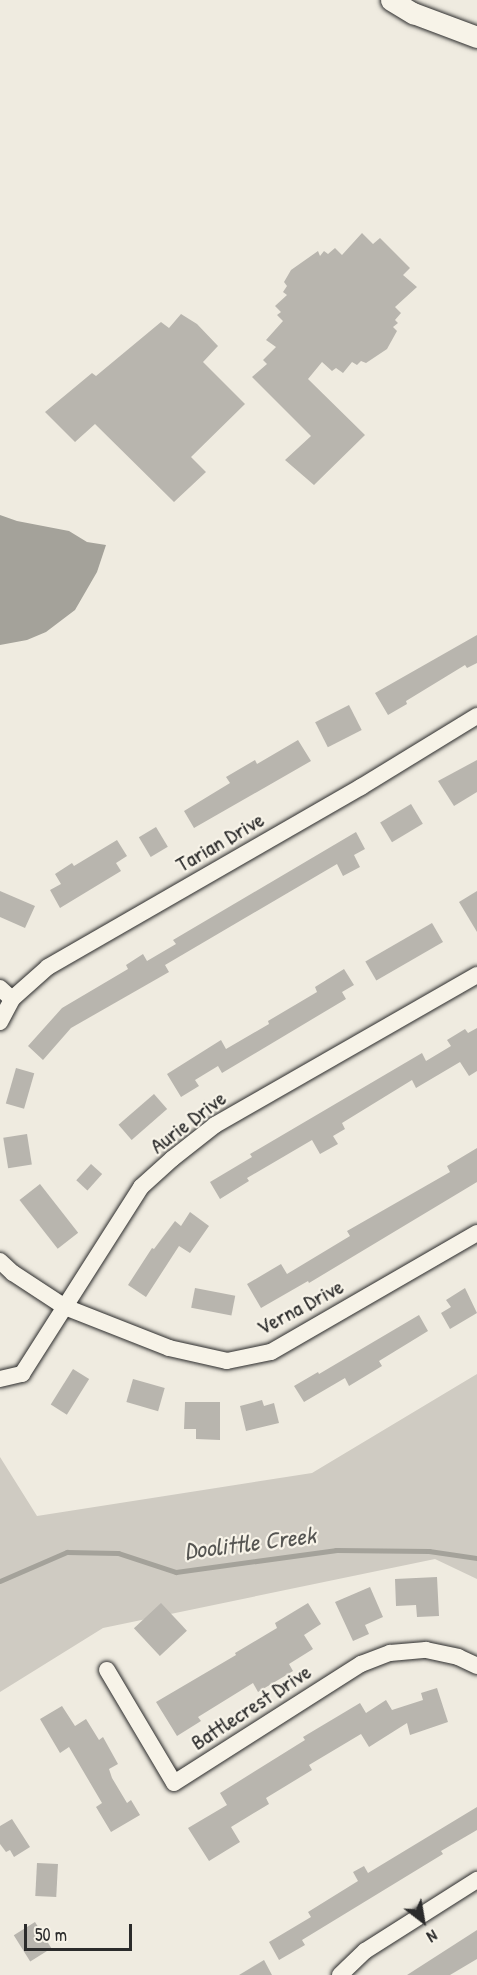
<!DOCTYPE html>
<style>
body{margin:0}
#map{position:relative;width:477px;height:1975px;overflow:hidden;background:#efebe0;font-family:"Patrick Hand",sans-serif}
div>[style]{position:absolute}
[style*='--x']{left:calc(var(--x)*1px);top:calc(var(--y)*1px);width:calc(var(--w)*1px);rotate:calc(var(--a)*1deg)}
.green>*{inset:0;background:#cfcbc2}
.water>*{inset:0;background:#a4a29a}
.stream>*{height:4.5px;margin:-2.25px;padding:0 2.25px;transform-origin:2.25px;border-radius:2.25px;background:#a4a29a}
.building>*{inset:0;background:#b8b5ae;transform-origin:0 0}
.roads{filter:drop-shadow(0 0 2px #2b2b2b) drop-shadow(0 0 2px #2b2b2b)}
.minor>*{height:16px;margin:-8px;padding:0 8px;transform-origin:8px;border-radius:8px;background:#f7f3e8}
.tertiary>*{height:21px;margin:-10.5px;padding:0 10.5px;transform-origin:10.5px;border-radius:10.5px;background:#f7f3e8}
span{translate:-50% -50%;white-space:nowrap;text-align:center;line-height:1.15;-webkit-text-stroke:4.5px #f7f3e8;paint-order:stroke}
.street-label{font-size:22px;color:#2b2b2b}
.water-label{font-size:24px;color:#555552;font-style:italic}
.north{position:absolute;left:393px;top:1891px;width:60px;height:60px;-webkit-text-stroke:4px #f7f3e8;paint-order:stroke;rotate:149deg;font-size:16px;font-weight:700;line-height:24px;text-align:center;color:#2b2b2b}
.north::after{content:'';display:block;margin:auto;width:21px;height:27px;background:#2b2b2b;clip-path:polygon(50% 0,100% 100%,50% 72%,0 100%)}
.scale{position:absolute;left:24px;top:1924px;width:108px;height:27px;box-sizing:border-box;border:3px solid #2b2b2b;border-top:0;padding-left:8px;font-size:18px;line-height:21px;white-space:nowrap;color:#2b2b2b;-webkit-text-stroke:4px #f7f3e8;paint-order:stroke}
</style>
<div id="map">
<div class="green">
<div style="clip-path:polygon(477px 1374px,477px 1579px,435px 1559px,103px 1628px,0 1692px,0 1457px,37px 1516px,312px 1473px)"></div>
</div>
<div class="water">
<div style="clip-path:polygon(0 515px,17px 521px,69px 531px,87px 542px,106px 545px,97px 572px,75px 610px,46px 632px,27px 640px,0 645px)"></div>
</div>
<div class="stream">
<div style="--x:0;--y:1581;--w:73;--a:-23.4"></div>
<div style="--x:67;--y:1552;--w:51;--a:1.1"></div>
<div style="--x:118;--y:1553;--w:61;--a:18.1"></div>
<div style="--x:176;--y:1572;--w:162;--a:-7.8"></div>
<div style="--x:336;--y:1550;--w:93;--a:0.6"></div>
<div style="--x:429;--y:1551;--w:49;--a:8.3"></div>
</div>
<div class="building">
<div style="clip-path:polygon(362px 233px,373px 244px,380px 238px,410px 268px,403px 275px,417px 287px,395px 307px,401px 313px,395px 320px,398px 323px,393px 327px,397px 331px,387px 349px,366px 363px,361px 361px,357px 365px,352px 362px,343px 373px,336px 368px,332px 371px,322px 362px,308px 379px,365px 435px,314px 485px,285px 460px,311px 436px,252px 377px,267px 364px,263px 360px,276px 347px,266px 340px,283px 321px,277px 315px,281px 312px,275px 306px,287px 295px,283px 292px,287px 286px,284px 282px,291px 270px,318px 251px,320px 256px,324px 251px,328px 254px,335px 248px,342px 255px)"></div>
<div style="clip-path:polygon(181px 314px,197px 324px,218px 346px,203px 362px,245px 404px,191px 457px,206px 472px,174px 502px,95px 424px,75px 442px,45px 412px,92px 373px,96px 376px,161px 322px,169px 328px)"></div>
<div style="clip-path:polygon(477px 635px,477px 663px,467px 668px,465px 665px,406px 701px,407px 704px,388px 715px,375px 693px)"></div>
<div style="left:349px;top:705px;width:28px;height:38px;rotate:63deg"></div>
<div style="clip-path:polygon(298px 740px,311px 761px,194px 828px,184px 811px,230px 783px,226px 777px,255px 760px,257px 764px)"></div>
<div style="clip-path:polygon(477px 760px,477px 792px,454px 806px,438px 781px)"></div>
<div style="left:411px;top:804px;width:23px;height:36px;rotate:59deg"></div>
<div style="left:156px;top:827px;width:23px;height:20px;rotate:59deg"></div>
<div style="clip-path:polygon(356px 832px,365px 849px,354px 855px,360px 867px,343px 876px,337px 864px,165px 965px,169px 972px,71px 1028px,43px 1060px,28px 1046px,62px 1008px,128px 969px,126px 965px,143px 954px,147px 961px,176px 944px,173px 940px)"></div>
<div style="clip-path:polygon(117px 840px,127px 856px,116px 863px,121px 871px,60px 908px,50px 890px,61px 884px,55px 874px,72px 863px,74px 866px)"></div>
<div style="clip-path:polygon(0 891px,35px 906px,25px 928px,0 917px)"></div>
<div style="clip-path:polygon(477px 891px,477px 932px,459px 902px)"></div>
<div style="left:432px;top:923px;width:22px;height:77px;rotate:60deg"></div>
<div style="clip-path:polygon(344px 969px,354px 985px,342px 992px,346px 999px,222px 1073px,218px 1066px,195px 1080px,199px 1086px,181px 1097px,167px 1074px,221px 1040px,226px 1049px,269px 1024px,268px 1021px,317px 992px,315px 987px)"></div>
<div style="clip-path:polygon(477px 1028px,477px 1071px,469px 1076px,460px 1062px,416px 1088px,412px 1080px,342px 1123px,345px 1129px,333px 1136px,338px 1144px,320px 1154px,312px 1140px,247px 1178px,249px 1181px,220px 1199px,210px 1182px,252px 1157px,250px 1154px,422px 1053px,426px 1061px,451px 1046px,447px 1040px,465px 1029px,468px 1033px)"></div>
<div style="left:16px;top:1068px;width:19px;height:37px;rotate:16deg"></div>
<div style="left:154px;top:1094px;width:20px;height:47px;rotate:49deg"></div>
<div style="left:27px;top:1134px;width:31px;height:24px;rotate:81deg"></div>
<div style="clip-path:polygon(477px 1148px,477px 1182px,309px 1283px,308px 1281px,261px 1308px,247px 1284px,281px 1264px,287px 1274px,350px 1236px,347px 1231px,450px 1172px,447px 1166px)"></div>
<div style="left:91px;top:1164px;width:15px;height:22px;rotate:42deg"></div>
<div style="left:40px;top:1184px;width:62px;height:26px;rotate:52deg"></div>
<div style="clip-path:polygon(190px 1212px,209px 1226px,190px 1253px,179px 1246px,146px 1297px,128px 1285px,152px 1248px,154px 1249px,175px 1221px,181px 1226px)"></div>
<div style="left:195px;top:1288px;width:41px;height:20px;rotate:11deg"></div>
<div style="clip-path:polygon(465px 1288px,477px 1313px,450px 1329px,441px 1313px,451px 1307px,446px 1300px)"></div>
<div style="clip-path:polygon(419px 1315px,428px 1331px,379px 1361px,382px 1366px,349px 1386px,345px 1378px,304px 1402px,294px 1386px,318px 1372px,319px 1374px)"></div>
<div style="left:73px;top:1369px;width:19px;height:42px;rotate:32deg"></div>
<div style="left:133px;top:1379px;width:33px;height:24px;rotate:16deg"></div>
<div style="clip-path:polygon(262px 1400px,264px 1406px,274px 1403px,279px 1423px,246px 1431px,240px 1406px)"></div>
<div style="clip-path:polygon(185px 1402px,220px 1402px,220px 1440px,196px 1439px,196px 1429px,184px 1429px)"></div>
<div style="clip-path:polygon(437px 1577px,439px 1616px,417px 1617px,416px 1605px,396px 1606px,395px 1579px)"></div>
<div style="clip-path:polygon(370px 1587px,383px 1617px,365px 1625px,369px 1634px,353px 1641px,335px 1602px)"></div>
<div style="left:161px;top:1603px;width:38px;height:37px;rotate:47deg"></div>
<div style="clip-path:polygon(308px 1603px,321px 1624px,304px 1635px,313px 1649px,289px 1664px,293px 1671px,258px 1692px,253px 1683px,198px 1717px,201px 1721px,177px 1736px,156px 1702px,236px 1655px,235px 1653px,277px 1628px,275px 1623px)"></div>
<div style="clip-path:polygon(437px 1688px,448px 1722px,410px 1735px,407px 1723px,369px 1747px,361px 1734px,309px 1765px,312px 1770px,266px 1798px,269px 1804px,231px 1827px,240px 1842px,209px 1861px,188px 1828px,227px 1805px,220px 1793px,305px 1740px,303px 1737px,360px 1703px,366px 1713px,386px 1700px,392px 1710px,423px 1700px,421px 1693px)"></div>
<div style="clip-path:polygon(62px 1706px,75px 1726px,86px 1719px,99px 1740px,103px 1737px,118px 1764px,109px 1769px,112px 1778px,127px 1803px,131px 1800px,140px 1815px,111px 1832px,96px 1807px,102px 1803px,69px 1747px,60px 1753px,40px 1719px)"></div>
<div style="clip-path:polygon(477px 1807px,477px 1830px,441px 1851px,443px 1854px,302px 1940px,305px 1945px,279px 1960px,269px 1942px,311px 1917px,308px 1912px,358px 1881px,353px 1872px,364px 1866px,368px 1873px)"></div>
<div style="clip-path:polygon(12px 1819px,30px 1847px,14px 1857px,10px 1850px,6px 1852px,0 1844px,0 1826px)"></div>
<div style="left:37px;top:1863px;width:21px;height:33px;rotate:3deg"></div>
<div style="left:35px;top:1922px;width:31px;height:25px;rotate:58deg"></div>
<div style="clip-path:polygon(477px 1930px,477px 1959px,450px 1975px,407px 1975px)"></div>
<div style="clip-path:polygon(264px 1960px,272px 1975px,239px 1975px)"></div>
</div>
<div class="roads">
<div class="minor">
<div style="--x:0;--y:988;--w:16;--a:43"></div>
<div style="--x:0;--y:1022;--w:26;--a:-62"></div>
<div style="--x:12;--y:999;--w:48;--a:-41.6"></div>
<div style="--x:48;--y:967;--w:361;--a:-29.9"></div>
<div style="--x:361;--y:787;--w:136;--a:-31.5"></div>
<div style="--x:0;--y:1261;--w:18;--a:43"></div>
<div style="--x:13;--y:1273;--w:62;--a:33.2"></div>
<div style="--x:65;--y:1307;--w:112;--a:21.5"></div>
<div style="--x:169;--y:1348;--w:59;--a:12.6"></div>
<div style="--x:227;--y:1361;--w:45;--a:-11.6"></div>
<div style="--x:271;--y:1352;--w:238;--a:-30"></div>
<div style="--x:0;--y:1379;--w:23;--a:-13"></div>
<div style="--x:22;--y:1374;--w:222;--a:-57.5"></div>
<div style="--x:141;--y:1187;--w:42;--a:-42.1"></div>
<div style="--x:172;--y:1159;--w:55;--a:-38.3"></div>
<div style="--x:215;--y:1125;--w:302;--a:-29.8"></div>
<div style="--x:107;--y:1670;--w:131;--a:59.3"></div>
<div style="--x:174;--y:1783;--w:222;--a:-32.5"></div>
<div style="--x:361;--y:1664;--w:31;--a:-21"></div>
<div style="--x:390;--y:1653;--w:36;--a:-5"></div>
<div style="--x:426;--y:1650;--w:33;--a:12"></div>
<div style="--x:458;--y:1657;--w:21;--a:25"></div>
<div style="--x:340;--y:1975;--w:35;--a:-44"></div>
<div style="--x:365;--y:1951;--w:133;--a:-32.4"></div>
</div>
<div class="tertiary">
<div style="--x:391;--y:0;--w:26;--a:31"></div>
<div style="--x:413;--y:13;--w:68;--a:20.6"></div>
</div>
</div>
<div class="street-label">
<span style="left:220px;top:842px;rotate:-30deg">Tarian Drive</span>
<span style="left:188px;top:1122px;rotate:-37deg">Aurie Drive</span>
<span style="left:300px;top:1307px;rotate:-28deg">Verna Drive</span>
<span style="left:251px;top:1707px;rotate:-33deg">Battlecrest Drive</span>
</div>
<div class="water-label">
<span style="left:250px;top:1543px;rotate:-7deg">Doolittle Creek</span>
</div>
<div class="north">N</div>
<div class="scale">50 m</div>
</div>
